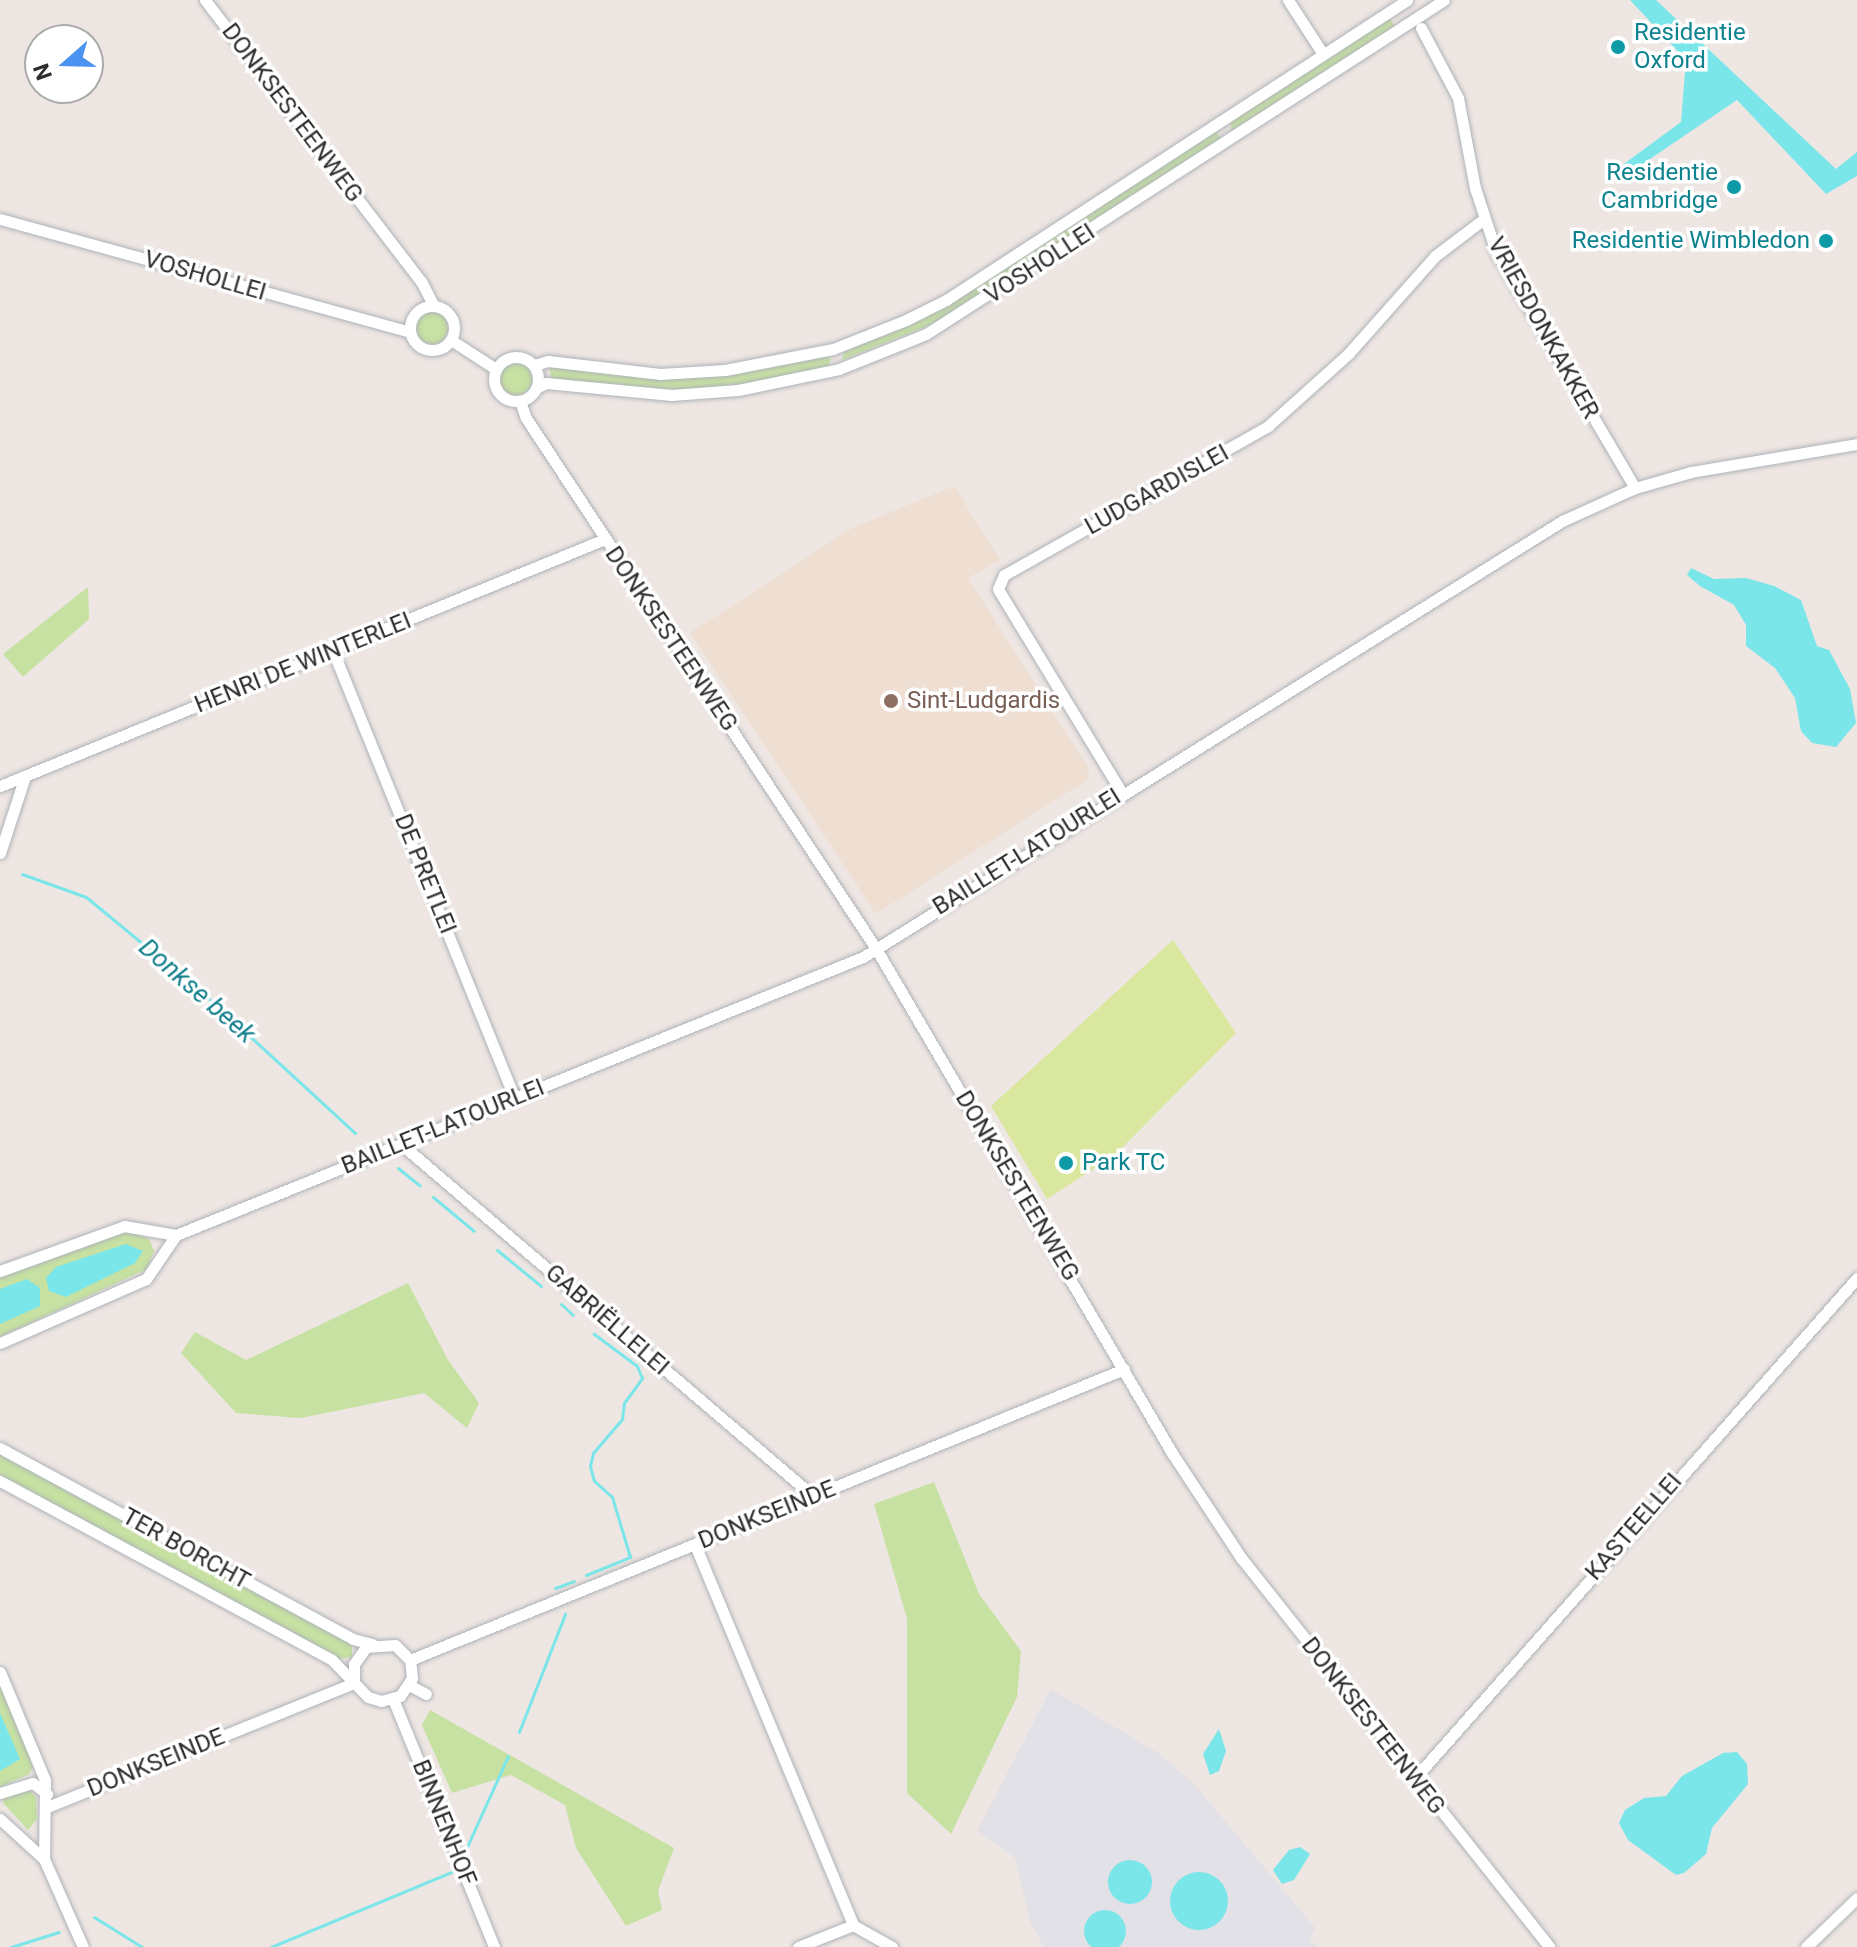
<!DOCTYPE html>
<meta charset="utf-8">
<style>
body{margin:0}
#map{position:relative;width:1857px;height:1947px;overflow:hidden;background:#eee6e2;font-family:Roboto,sans-serif}
div>[style]{position:absolute}
[style*='--x']{left:calc(var(--x)*1px);top:calc(var(--y)*1px);width:calc(var(--w)*1px);rotate:calc(var(--a)*1deg)}
.industrial>*{inset:0;background:#e1e1e7}
.education>*{inset:0;background:#eedfd2}
.green>*{inset:0;background:#c6e1a2}
.round{border-radius:50%}
.pitch>*{inset:0;background:#dae79e}
.water>*{inset:0;background:#7be6e9}
.stream>*{height:3px;margin:-1.5px;padding:0 1.5px;transform-origin:1.5px;border-radius:1.5px;background:#7be6e9}
.roads{filter:drop-shadow(0 0 2px #aeb3b9) drop-shadow(0 0 2px #aeb3b9)}
.minor>*{height:11px;margin:-5.5px;padding:0 5.5px;transform-origin:5.5px;border-radius:5.5px;background:#fff}
.minor>.ring{margin:-5.5px;padding:0;box-sizing:content-box;background:none;border:11px solid #fff;border-radius:50%}
.dots>*{width:22px;height:22px;translate:-50% -50%;box-sizing:border-box;border:4px solid #fff;border-radius:50%}
span{translate:-50% -50%;white-space:nowrap;text-align:center;line-height:1.15;-webkit-text-stroke:7px #fff;paint-order:stroke}
.culture-label{font-size:24px;color:#0d838f}
.left{translate:0 -50%;text-align:left}
.right{translate:-100% -50%;text-align:right}
.street-label{font-size:24px;color:#2e2e2e}
.education-label{font-size:24px;color:#785e54}
.water-label{font-size:26px;color:#15808d;font-style:italic}
.north{position:absolute;left:24px;top:24px;width:80px;height:80px;box-sizing:border-box;background:#fff;border:2px solid #ababab;border-radius:50%;rotate:250deg;font-size:22px;font-weight:700;line-height:32px;text-align:center;color:#2e2e2e}
.north::after{content:'';display:block;margin:auto;width:28px;height:36px;background:#4c92f1;clip-path:polygon(50% 0,100% 100%,50% 72%,0 100%)}
</style>
<div id="map">
<div class="industrial">
<div style="clip-path:polygon(1051px 1689px,1158px 1753px,1193px 1783px,1316px 1929px,1309px 1939px,1316px 1947px,1044px 1947px,1031px 1924px,1015px 1858px,977px 1831px)"></div>
</div>
<div class="education">
<div style="clip-path:polygon(954px 486px,1000px 560px,968px 578px,1089px 769px,1087px 780px,876px 914px,690px 633px,852px 528px)"></div>
</div>
<div class="green">
<div style="clip-path:polygon(1389px 16px,1395px 27px,1231px 131px,1231px 120px)"></div>
<div style="clip-path:polygon(1214px 131px,1222px 138px,950px 317px,842px 360px,844px 350px,910px 324px)"></div>
<div class="round" style="left:416px;top:312px;width:32px;height:32px"></div>
<div style="clip-path:polygon(824px 356px,831px 359px,828px 367px,754px 383px,685px 390px,552px 380px,549px 366px,646px 378px,715px 377px)"></div>
<div class="round" style="left:500px;top:363px;width:32px;height:32px"></div>
<div style="clip-path:polygon(88px 587px,89px 619px,23px 677px,3px 654px)"></div>
<div style="clip-path:polygon(127px 1231px,149px 1239px,154px 1251px,147px 1269px,0 1337px,0 1276px)"></div>
<div style="clip-path:polygon(408px 1283px,448px 1360px,479px 1403px,467px 1428px,424px 1393px,301px 1418px,236px 1413px,181px 1353px,195px 1332px,246px 1360px)"></div>
<div style="clip-path:polygon(0 1452px,352px 1644px,352px 1657px,339px 1659px,0 1475px)"></div>
<div style="clip-path:polygon(934px 1482px,979px 1594px,1021px 1651px,1017px 1697px,951px 1834px,907px 1793px,907px 1619px,874px 1504px)"></div>
<div style="clip-path:polygon(0 1685px,34px 1765px,29px 1774px,0 1787px)"></div>
<div style="clip-path:polygon(430px 1710px,674px 1848px,658px 1891px,662px 1910px,626px 1926px,576px 1848px,565px 1805px,511px 1775px,452px 1793px,422px 1725px)"></div>
<div style="clip-path:polygon(28px 1788px,36px 1797px,37px 1819px,28px 1830px,3px 1803px,6px 1796px)"></div>
</div>
<div class="pitch">
<div style="clip-path:polygon(1173px 940px,1236px 1033px,1115px 1155px,1047px 1199px,991px 1106px)"></div>
</div>
<div class="water">
<div style="clip-path:polygon(1630px 0,1656px 0,1836px 169px,1857px 152px,1857px 176px,1826px 194px,1737px 100px,1625px 176px,1617px 169px,1681px 122px,1686px 60px)"></div>
<div style="clip-path:polygon(1691px 568px,1714px 579px,1746px 578px,1774px 586px,1801px 600px,1817px 646px,1829px 650px,1850px 689px,1856px 723px,1836px 747px,1812px 743px,1801px 731px,1795px 698px,1775px 668px,1746px 646px,1746px 625px,1734px 605px,1700px 586px,1687px 575px)"></div>
<div style="clip-path:polygon(126px 1244px,143px 1251px,135px 1263px,66px 1297px,49px 1291px,46px 1278px,56px 1267px)"></div>
<div style="clip-path:polygon(27px 1279px,40px 1288px,40px 1306px,0 1324px,0 1289px)"></div>
<div style="clip-path:polygon(0 1713px,20px 1759px,0 1771px)"></div>
<div style="clip-path:polygon(1219px 1729px,1226px 1751px,1219px 1771px,1210px 1775px,1203px 1754px)"></div>
<div style="clip-path:polygon(1737px 1752px,1747px 1764px,1748px 1784px,1712px 1828px,1706px 1854px,1684px 1873px,1676px 1875px,1628px 1840px,1619px 1823px,1625px 1810px,1644px 1798px,1666px 1796px,1682px 1776px,1723px 1753px)"></div>
<div style="clip-path:polygon(1300px 1847px,1310px 1854px,1294px 1880px,1282px 1884px,1273px 1870px,1289px 1850px)"></div>
<div class="round" style="left:1108px;top:1860px;width:44px;height:44px"></div>
<div class="round" style="left:1170px;top:1872px;width:58px;height:58px"></div>
<div class="round" style="left:1084px;top:1910px;width:42px;height:42px"></div>
</div>
<div class="stream">
<div style="--x:22;--y:874;--w:68;--a:19.8"></div>
<div style="--x:86;--y:897;--w:154;--a:39.5"></div>
<div style="--x:205;--y:995;--w:204;--a:42.6"></div>
<div style="--x:398;--y:1168;--w:28;--a:39"></div>
<div style="--x:433;--y:1197;--w:53;--a:39.7"></div>
<div style="--x:497;--y:1250;--w:57;--a:39.3"></div>
<div style="--x:561;--y:1304;--w:16;--a:43"></div>
<div style="--x:586;--y:1575;--w:48;--a:-22.2"></div>
<div style="--x:630;--y:1557;--w:63;--a:-106.7"></div>
<div style="--x:612;--y:1497;--w:24;--a:-138"></div>
<div style="--x:594;--y:1481;--w:16;--a:-105"></div>
<div style="--x:590;--y:1466;--w:13;--a:-77"></div>
<div style="--x:593;--y:1453;--w:45;--a:-49.5"></div>
<div style="--x:622;--y:1419;--w:16;--a:-83"></div>
<div style="--x:624;--y:1403;--w:31;--a:-54"></div>
<div style="--x:642;--y:1378;--w:13;--a:-113"></div>
<div style="--x:637;--y:1366;--w:54;--a:-143.3"></div>
<div style="--x:555;--y:1588;--w:20;--a:-20"></div>
<div style="--x:519;--y:1732;--w:127;--a:-68.7"></div>
<div style="--x:466;--y:1849;--w:102;--a:-65.7"></div>
<div style="--x:94;--y:1917;--w:57;--a:32"></div>
<div style="--x:11;--y:1947;--w:50;--a:-17.4"></div>
<div style="--x:271;--y:1947;--w:195;--a:-22.6"></div>
</div>
<div class="roads">
<div class="minor">
<div style="--x:205;--y:0;--w:354;--a:52.5"></div>
<div style="--x:421;--y:281;--w:27;--a:63"></div>
<div style="--x:1288;--y:0;--w:64;--a:57.1"></div>
<div style="--x:1421;--y:28;--w:79;--a:62.1"></div>
<div style="--x:1458;--y:98;--w:92;--a:79.3"></div>
<div style="--x:1475;--y:188;--w:67;--a:71.8"></div>
<div style="--x:1496;--y:252;--w:274;--a:59.5"></div>
<div style="--x:0;--y:219;--w:425;--a:15.4"></div>
<div class="ring" style="left:410px;top:306px;width:33px;height:33px"></div>
<div style="--x:451;--y:340;--w:54;--a:32.8"></div>
<div class="ring" style="left:494px;top:357px;width:33px;height:33px"></div>
<div style="--x:534;--y:365;--w:15;--a:-16"></div>
<div style="--x:548;--y:361;--w:113;--a:6.6"></div>
<div style="--x:660;--y:374;--w:65;--a:-3.5"></div>
<div style="--x:725;--y:370;--w:110;--a:-11"></div>
<div style="--x:833;--y:349;--w:79;--a:-21.7"></div>
<div style="--x:906;--y:320;--w:45;--a:-26.6"></div>
<div style="--x:946;--y:300;--w:550;--a:-33.05"></div>
<div style="--x:536;--y:388;--w:11;--a:-27"></div>
<div style="--x:546;--y:383;--w:126;--a:5.5"></div>
<div style="--x:671;--y:395;--w:67;--a:-4.3"></div>
<div style="--x:738;--y:390;--w:103;--a:-11.7"></div>
<div style="--x:839;--y:369;--w:94;--a:-21.9"></div>
<div style="--x:926;--y:334;--w:616;--a:-32.81"></div>
<div style="--x:520;--y:401;--w:18;--a:71"></div>
<div style="--x:526;--y:418;--w:634;--a:56.59"></div>
<div style="--x:875;--y:947;--w:587;--a:59.59"></div>
<div style="--x:1172;--y:1453;--w:127;--a:56.6"></div>
<div style="--x:1242;--y:1559;--w:495;--a:51.6"></div>
<div style="--x:333;--y:651;--w:484;--a:67.9"></div>
<div style="--x:0;--y:786;--w:653;--a:-22.21"></div>
<div style="--x:1122;--y:793;--w:239;--a:-121.3"></div>
<div style="--x:998;--y:589;--w:15;--a:-67"></div>
<div style="--x:1004;--y:575;--w:303;--a:-29.4"></div>
<div style="--x:1268;--y:426;--w:108;--a:-42"></div>
<div style="--x:1348;--y:354;--w:131;--a:-48.4"></div>
<div style="--x:1435;--y:256;--w:61;--a:-37.1"></div>
<div style="--x:0;--y:853;--w:81;--a:-72"></div>
<div style="--x:401;--y:1144;--w:542;--a:40.51"></div>
<div style="--x:0;--y:1271;--w:132;--a:-19.9"></div>
<div style="--x:124;--y:1226;--w:53;--a:9.8"></div>
<div style="--x:176;--y:1235;--w:741;--a:-22.03"></div>
<div style="--x:863;--y:957;--w:824;--a:-31.95"></div>
<div style="--x:1562;--y:521;--w:80;--a:-24.3"></div>
<div style="--x:1635;--y:488;--w:58;--a:-15.9"></div>
<div style="--x:1691;--y:472;--w:168;--a:-9.6"></div>
<div style="--x:0;--y:1343;--w:159;--a:-23.7"></div>
<div style="--x:146;--y:1279;--w:53;--a:-55.7"></div>
<div style="--x:0;--y:1448;--w:401;--a:28.4"></div>
<div style="--x:353;--y:1639;--w:20;--a:15"></div>
<div style="--x:0;--y:1481;--w:377;--a:28.3"></div>
<div style="--x:332;--y:1660;--w:52;--a:45.8"></div>
<div style="--x:368;--y:1697;--w:14;--a:17"></div>
<div style="--x:381;--y:1701;--w:20;--a:-15"></div>
<div style="--x:400;--y:1696;--w:22;--a:-56"></div>
<div style="--x:412;--y:1678;--w:18;--a:-96"></div>
<div style="--x:410;--y:1660;--w:21;--a:-135"></div>
<div style="--x:395;--y:1645;--w:29;--a:176"></div>
<div style="--x:366;--y:1647;--w:21;--a:125"></div>
<div style="--x:354;--y:1664;--w:19;--a:90"></div>
<div style="--x:695;--y:1545;--w:412;--a:67.4"></div>
<div style="--x:410;--y:1660;--w:771;--a:-22.17"></div>
<div style="--x:0;--y:1672;--w:117;--a:67.4"></div>
<div style="--x:45;--y:1780;--w:79;--a:90.7"></div>
<div style="--x:409;--y:1685;--w:19;--a:28"></div>
<div style="--x:393;--y:1699;--w:268;--a:67.8"></div>
<div style="--x:1414;--y:1779;--w:669;--a:-48.52"></div>
<div style="--x:0;--y:1793;--w:34;--a:-17"></div>
<div style="--x:33;--y:1783;--w:18;--a:38"></div>
<div style="--x:47;--y:1807;--w:331;--a:-22"></div>
<div style="--x:0;--y:1819;--w:59;--a:42.3"></div>
<div style="--x:44;--y:1859;--w:96;--a:66.1"></div>
<div style="--x:853;--y:1925;--w:45;--a:29.4"></div>
<div style="--x:798;--y:1947;--w:59;--a:-21.8"></div>
<div style="--x:1806;--y:1947;--w:71;--a:-43.9"></div>
</div>
</div>
<div class="dots">
<div style="left:1618px;top:47px;background:#0f9aa8"></div>
<div style="left:1734px;top:187px;background:#0f9aa8"></div>
<div style="left:1826px;top:241px;background:#0f9aa8"></div>
<div style="left:891px;top:701px;background:#8d6e63"></div>
<div style="left:1066px;top:1163px;background:#0f9aa8"></div>
</div>
<div class="culture-label">
<span class="left" style="left:1634px;top:47px">Residentie<br>Oxford</span>
<span class="right" style="left:1718px;top:187px">Residentie<br>Cambridge</span>
<span class="right" style="left:1810px;top:241px">Residentie Wimbledon</span>
<span class="left" style="left:1082px;top:1163px">Park TC</span>
</div>
<div class="street-label">
<span style="left:292px;top:113px;rotate:53deg">DONKSESTEENWEG</span>
<span style="left:1040px;top:264px;rotate:-33deg">VOSHOLLEI</span>
<span style="left:205px;top:276px;rotate:16deg">VOSHOLLEI</span>
<span style="left:1543px;top:328px;rotate:61deg">VRIESDONKAKKER</span>
<span style="left:1157px;top:490px;rotate:-29deg">LUDGARDISLEI</span>
<span style="left:671px;top:639px;rotate:56deg">DONKSESTEENWEG</span>
<span style="left:303px;top:663px;rotate:-22deg">HENRI DE WINTERLEI</span>
<span style="left:1027px;top:852px;rotate:-32deg">BAILLET-LATOURLEI</span>
<span style="left:425px;top:874px;rotate:68deg">DE PRETLEI</span>
<span style="left:443px;top:1127px;rotate:-22deg">BAILLET-LATOURLEI</span>
<span style="left:1017px;top:1186px;rotate:59deg">DONKSESTEENWEG</span>
<span style="left:607px;top:1320px;rotate:41deg">GABRIËLLELEI</span>
<span style="left:767px;top:1515px;rotate:-22deg">DONKSEINDE</span>
<span style="left:1634px;top:1527px;rotate:-49deg">KASTEELLEI</span>
<span style="left:186px;top:1549px;rotate:29deg">TER BORCHT</span>
<span style="left:1373px;top:1726px;rotate:52deg">DONKSESTEENWEG</span>
<span style="left:156px;top:1763px;rotate:-22deg">DONKSEINDE</span>
<span style="left:444px;top:1823px;rotate:68deg">BINNENHOF</span>
</div>
<div class="education-label">
<span class="left" style="left:907px;top:701px">Sint-Ludgardis</span>
</div>
<div class="water-label">
<span style="left:197px;top:991px;rotate:41deg">Donkse beek</span>
</div>
<div class="north">N</div>
</div>
